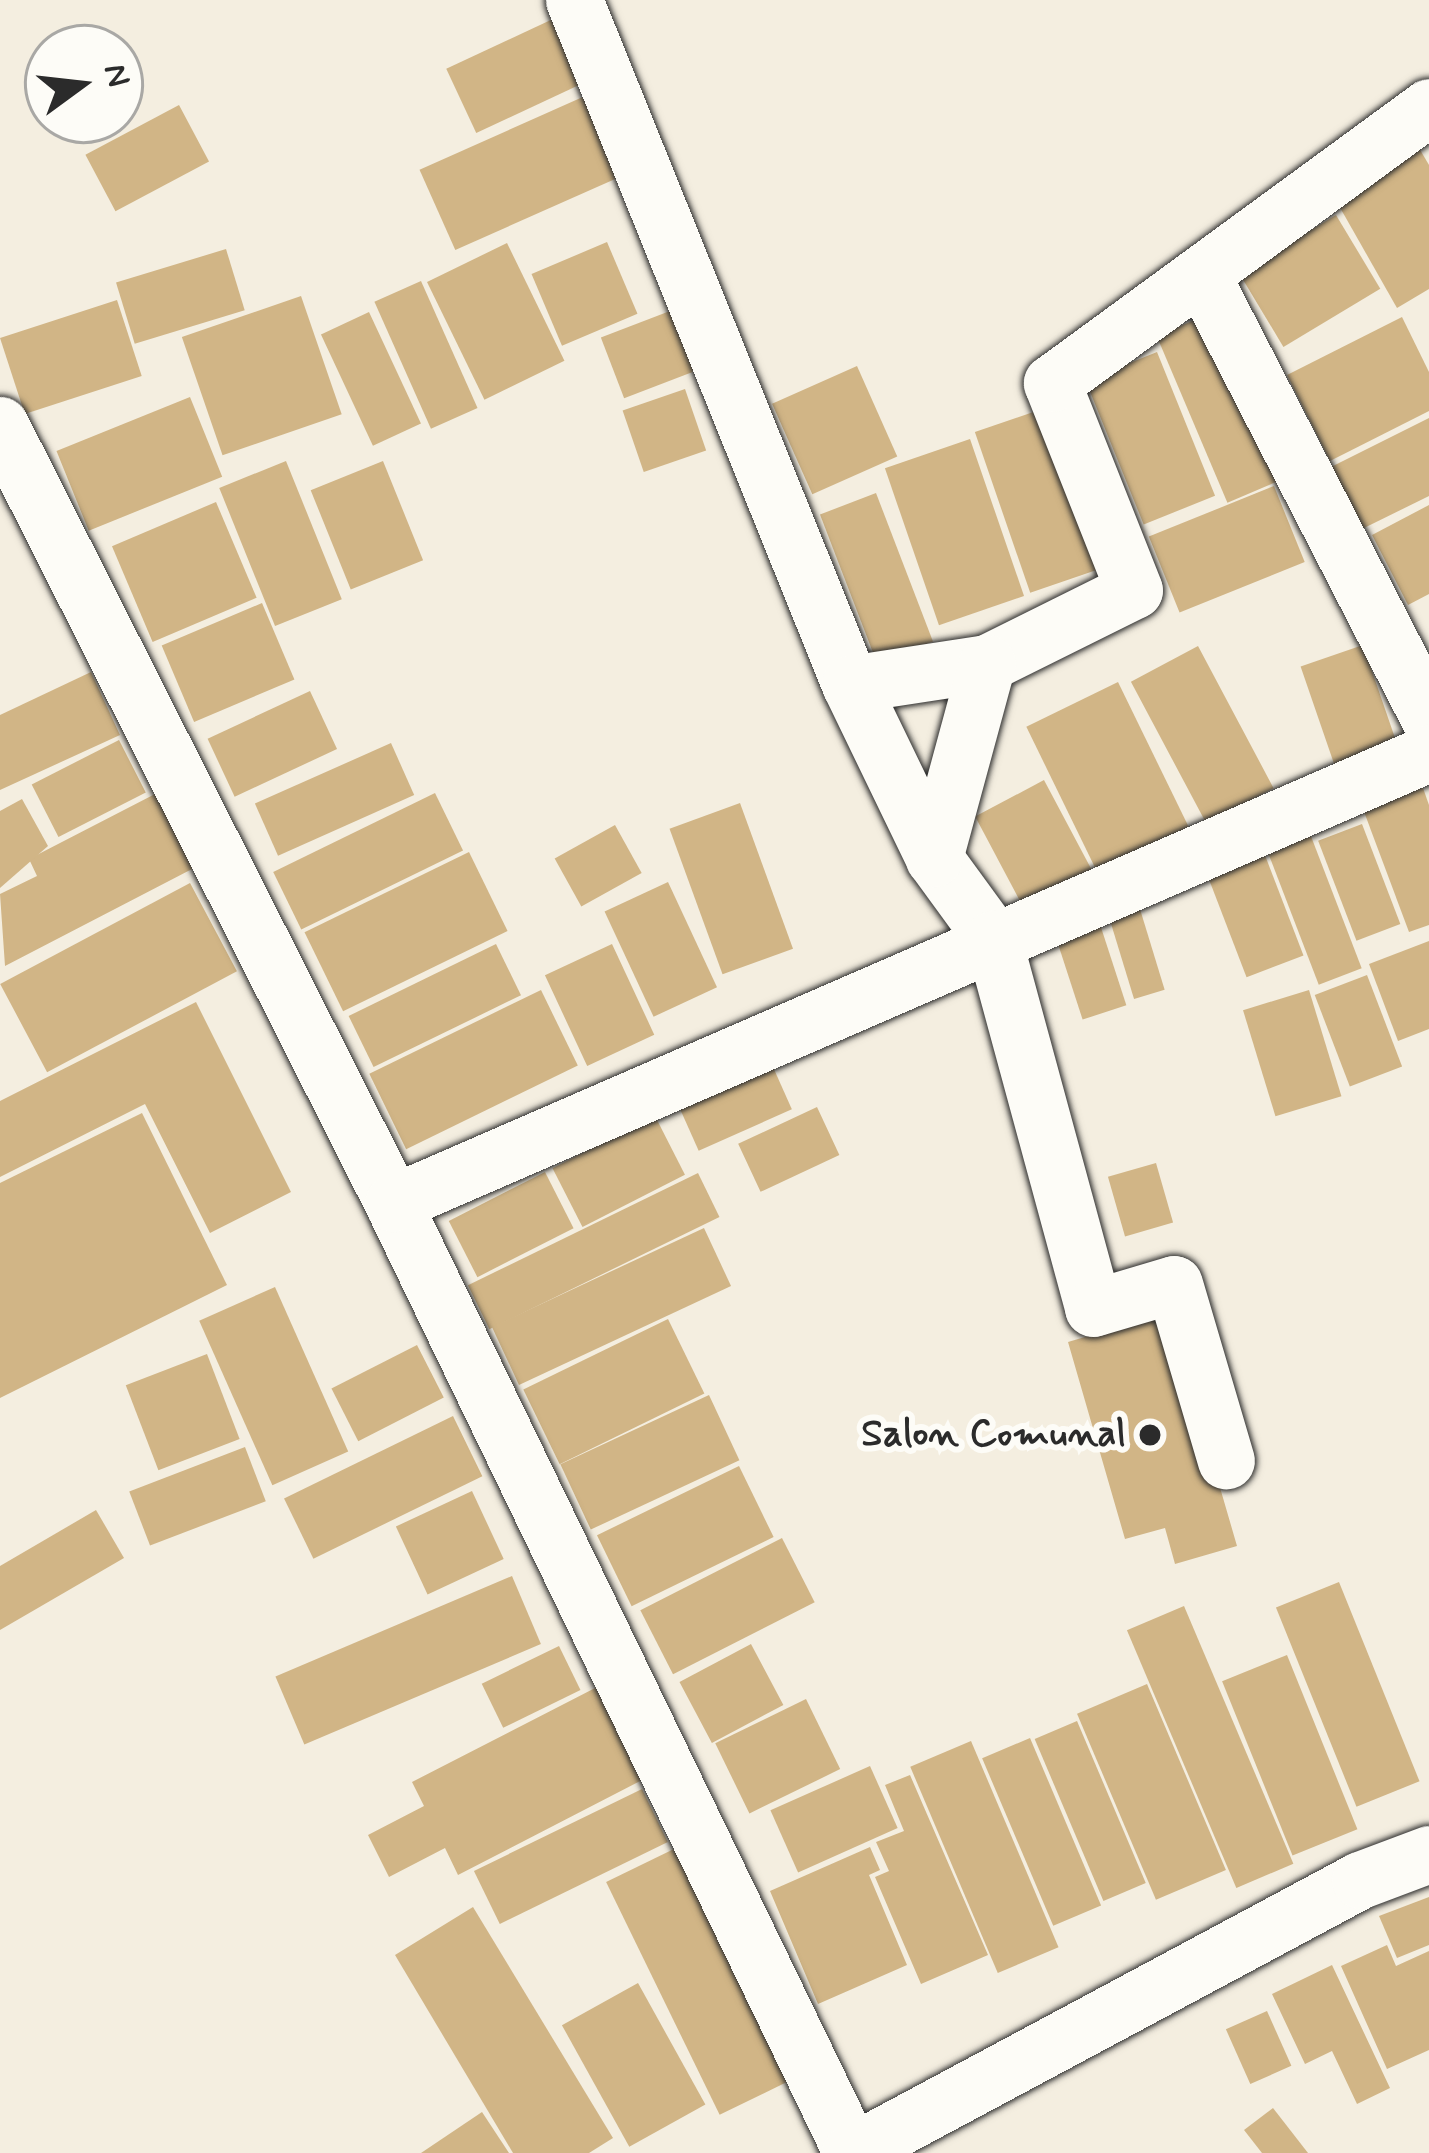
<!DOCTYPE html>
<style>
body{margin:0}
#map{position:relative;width:1429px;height:2153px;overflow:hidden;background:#f4eee0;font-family:Mynerve,sans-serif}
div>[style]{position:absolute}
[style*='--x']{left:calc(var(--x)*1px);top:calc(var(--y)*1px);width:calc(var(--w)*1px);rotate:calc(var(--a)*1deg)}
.building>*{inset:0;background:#d1b586;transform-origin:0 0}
.roads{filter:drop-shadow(0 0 3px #2b2b2b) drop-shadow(0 0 3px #2b2b2b)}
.minor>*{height:57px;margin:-28.5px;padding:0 28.5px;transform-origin:28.5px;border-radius:28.5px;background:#fdfcf7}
.dots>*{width:33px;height:33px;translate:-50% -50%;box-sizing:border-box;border:6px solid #fdfcf7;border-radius:50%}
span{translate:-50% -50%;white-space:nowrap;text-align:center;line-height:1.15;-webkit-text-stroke:12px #fdfcf7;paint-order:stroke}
.poi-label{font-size:39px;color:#2b2b2b;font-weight:700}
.right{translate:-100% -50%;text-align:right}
.north{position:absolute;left:24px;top:24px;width:120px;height:120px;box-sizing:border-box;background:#fdfcf7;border:3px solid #a9a8a5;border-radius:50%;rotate:75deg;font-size:33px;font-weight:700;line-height:48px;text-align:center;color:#2b2b2b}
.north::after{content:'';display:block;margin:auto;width:42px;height:54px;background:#2b2b2b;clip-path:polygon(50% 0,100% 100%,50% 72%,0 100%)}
</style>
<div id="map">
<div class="building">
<div style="left:555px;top:18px;width:71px;height:120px;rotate:65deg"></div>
<div style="left:594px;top:92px;width:88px;height:191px;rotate:66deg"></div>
<div style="left:179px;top:105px;width:64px;height:106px;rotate:62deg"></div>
<div style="clip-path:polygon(1419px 148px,1429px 165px,1429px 289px,1397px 308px,1334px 197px)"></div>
<div style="left:1336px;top:215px;width:86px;height:113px;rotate:59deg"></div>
<div style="left:607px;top:242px;width:78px;height:82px;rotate:67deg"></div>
<div style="left:507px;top:243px;width:131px;height:89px;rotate:64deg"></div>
<div style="left:226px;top:249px;width:64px;height:115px;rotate:73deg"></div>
<div style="left:421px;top:281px;width:139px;height:51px;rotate:66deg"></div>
<div style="left:301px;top:296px;width:125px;height:126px;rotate:71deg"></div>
<div style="left:117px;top:300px;width:80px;height:123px;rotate:72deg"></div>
<div style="left:683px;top:306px;width:65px;height:88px;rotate:69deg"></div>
<div style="left:369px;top:312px;width:123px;height:53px;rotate:65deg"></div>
<div style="left:1211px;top:313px;width:181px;height:59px;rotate:67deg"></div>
<div style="clip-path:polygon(1402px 317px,1429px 372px,1429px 411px,1330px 461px,1287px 375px)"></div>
<div style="left:1157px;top:352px;width:155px;height:77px;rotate:68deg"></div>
<div style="left:857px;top:366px;width:99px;height:93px;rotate:66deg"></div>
<div style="left:685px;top:389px;width:65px;height:66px;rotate:71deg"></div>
<div style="left:190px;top:397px;width:86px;height:144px;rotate:68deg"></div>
<div style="left:1042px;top:409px;width:170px;height:71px;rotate:71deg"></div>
<div style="clip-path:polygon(1429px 418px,1429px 496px,1362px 529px,1331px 467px)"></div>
<div style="left:970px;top:439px;width:166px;height:90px;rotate:71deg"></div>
<div style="left:286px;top:461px;width:149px;height:72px;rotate:68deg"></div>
<div style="left:383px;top:461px;width:107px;height:78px;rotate:68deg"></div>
<div style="left:1274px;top:486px;width:82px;height:135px;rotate:68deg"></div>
<div style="left:876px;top:493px;width:159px;height:60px;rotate:69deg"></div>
<div style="left:216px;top:502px;width:104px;height:113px;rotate:67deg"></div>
<div style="clip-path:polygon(1429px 505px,1429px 594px,1408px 605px,1372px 535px)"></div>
<div style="left:262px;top:603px;width:83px;height:109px;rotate:67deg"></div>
<div style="left:1363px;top:645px;width:103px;height:66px;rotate:71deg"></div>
<div style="left:1198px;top:646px;width:161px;height:76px;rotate:62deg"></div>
<div style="clip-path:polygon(91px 672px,120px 735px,0 790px,0 715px)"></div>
<div style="left:1118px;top:682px;width:165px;height:102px;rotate:64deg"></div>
<div style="left:310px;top:691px;width:64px;height:113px;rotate:65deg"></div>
<div style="left:119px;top:740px;width:59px;height:98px;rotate:63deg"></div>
<div style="left:391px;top:743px;width:57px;height:149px;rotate:66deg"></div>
<div style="clip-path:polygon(1417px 771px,1429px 805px,1429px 925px,1409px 932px,1357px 793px)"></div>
<div style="left:1044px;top:780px;width:101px;height:78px;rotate:62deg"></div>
<div style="left:435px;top:793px;width:64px;height:180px;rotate:64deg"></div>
<div style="clip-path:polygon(155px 794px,194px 868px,5px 966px,0 894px,37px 876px,29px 859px)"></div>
<div style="clip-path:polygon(22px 799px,48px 846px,0 888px,0 811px)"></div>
<div style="left:740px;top:803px;width:155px;height:75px;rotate:70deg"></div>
<div style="left:1304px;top:818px;width:161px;height:46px;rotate:69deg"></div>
<div style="left:1362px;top:824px;width:107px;height:47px;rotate:69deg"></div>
<div style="left:615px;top:825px;width:55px;height:69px;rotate:61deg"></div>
<div style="left:1263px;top:850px;width:113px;height:61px;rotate:69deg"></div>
<div style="left:469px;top:852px;width:88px;height:183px;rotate:64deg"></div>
<div style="left:668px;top:882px;width:116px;height:70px;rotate:65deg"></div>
<div style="left:190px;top:883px;width:100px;height:215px;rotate:62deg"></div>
<div style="left:1136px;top:896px;width:98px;height:32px;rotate:73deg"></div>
<div style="left:1097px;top:915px;width:95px;height:46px;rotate:72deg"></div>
<div style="clip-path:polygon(1429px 941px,1429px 1029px,1398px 1041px,1369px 964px)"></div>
<div style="left:496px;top:944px;width:57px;height:164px;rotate:64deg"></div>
<div style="left:612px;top:944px;width:100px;height:74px;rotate:65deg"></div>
<div style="left:1367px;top:975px;width:98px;height:56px;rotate:69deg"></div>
<div style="left:541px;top:990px;width:84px;height:191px;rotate:64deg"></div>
<div style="left:1309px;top:990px;width:111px;height:69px;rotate:73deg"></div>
<div style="clip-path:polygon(196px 1002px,291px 1192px,210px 1233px,145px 1104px,0 1177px,0 1101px)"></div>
<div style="left:765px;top:1049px;width:66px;height:102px;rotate:66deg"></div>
<div style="left:817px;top:1107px;width:53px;height:87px;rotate:65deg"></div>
<div style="clip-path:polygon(142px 1113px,227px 1285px,0 1398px,0 1183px)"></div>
<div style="left:655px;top:1116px;width:66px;height:115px;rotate:63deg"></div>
<div style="left:1156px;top:1163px;width:62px;height:50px;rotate:74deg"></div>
<div style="left:545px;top:1172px;width:63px;height:108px;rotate:63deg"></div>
<div style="left:698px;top:1173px;width:49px;height:256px;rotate:64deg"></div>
<div style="left:704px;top:1228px;width:64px;height:234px;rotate:65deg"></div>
<div style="left:275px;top:1287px;width:180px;height:83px;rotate:66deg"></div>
<div style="clip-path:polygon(1169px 1312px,1237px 1546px,1175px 1564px,1165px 1528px,1125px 1539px,1068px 1342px)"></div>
<div style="left:668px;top:1319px;width:83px;height:161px;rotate:64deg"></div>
<div style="left:417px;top:1345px;width:59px;height:96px;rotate:63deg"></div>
<div style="left:207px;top:1354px;width:91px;height:87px;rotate:69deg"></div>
<div style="left:709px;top:1395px;width:72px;height:164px;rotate:65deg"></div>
<div style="left:453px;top:1416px;width:67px;height:188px;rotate:64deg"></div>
<div style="left:245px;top:1447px;width:58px;height:124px;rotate:69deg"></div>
<div style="left:739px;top:1466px;width:79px;height:158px;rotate:64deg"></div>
<div style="left:472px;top:1491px;width:75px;height:84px;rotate:65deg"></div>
<div style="clip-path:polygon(96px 1510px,124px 1558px,0 1630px,0 1566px)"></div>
<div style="left:782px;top:1538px;width:72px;height:159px;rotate:63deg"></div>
<div style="left:512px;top:1576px;width:74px;height:257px;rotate:67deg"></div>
<div style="left:1339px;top:1582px;width:215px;height:68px;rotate:68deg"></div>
<div style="left:1184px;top:1606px;width:280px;height:62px;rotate:67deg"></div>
<div style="left:751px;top:1644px;width:69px;height:81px;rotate:62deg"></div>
<div style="left:559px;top:1646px;width:49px;height:86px;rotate:64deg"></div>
<div style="left:1287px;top:1655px;width:188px;height:70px;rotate:68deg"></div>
<div style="left:1147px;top:1684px;width:202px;height:76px;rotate:67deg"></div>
<div style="clip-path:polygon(599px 1686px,646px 1778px,458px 1875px,445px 1848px,389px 1877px,368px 1835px,424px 1806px,412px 1782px)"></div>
<div style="left:806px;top:1699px;width:78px;height:101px;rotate:64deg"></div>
<div style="left:1077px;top:1721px;width:176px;height:46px;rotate:67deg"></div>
<div style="left:1030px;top:1738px;width:182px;height:52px;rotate:67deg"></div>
<div style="left:971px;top:1741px;width:224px;height:66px;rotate:67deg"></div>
<div style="left:870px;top:1766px;width:68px;height:109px;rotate:66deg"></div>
<div style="clip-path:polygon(910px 1775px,988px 1955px,921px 1984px,875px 1877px,889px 1871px,876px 1842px,904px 1831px,885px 1785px)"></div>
<div style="left:642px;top:1789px;width:59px;height:187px;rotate:64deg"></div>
<div style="left:678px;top:1847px;width:259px;height:80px;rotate:64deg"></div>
<div style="clip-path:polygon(870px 1847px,880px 1870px,869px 1875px,907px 1965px,818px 2004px,770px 1891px)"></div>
<div style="clip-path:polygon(1429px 1897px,1429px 1945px,1397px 1958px,1379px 1916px)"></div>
<div style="clip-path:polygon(473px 1907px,613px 2138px,589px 2153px,513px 2153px,395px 1955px)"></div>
<div style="clip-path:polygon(1387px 1945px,1396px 1966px,1429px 1951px,1429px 2050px,1387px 2069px,1341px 1966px)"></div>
<div style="clip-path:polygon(1332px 1965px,1390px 2088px,1357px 2104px,1332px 2051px,1305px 2064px,1272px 1994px)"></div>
<div style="left:638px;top:1983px;width:139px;height:87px;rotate:61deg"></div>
<div style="left:1267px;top:2011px;width:60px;height:45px;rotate:66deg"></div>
<div style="clip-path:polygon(1273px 2108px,1308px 2153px,1262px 2153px,1244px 2130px)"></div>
<div style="clip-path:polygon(482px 2112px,509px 2153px,421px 2153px)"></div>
</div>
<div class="roads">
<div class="minor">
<div style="--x:574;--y:0;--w:738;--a:68.03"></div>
<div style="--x:850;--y:684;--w:193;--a:64.2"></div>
<div style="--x:934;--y:858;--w:100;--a:53.9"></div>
<div style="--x:993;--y:939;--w:382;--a:74.8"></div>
<div style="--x:1093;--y:1308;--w:84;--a:-16.5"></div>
<div style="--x:1174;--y:1284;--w:184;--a:73.6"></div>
<div style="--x:1203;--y:278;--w:495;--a:62.8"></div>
<div style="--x:0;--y:425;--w:872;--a:63.2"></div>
<div style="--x:393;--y:1203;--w:1053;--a:64.21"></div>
<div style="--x:850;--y:684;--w:139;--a:-8.7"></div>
<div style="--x:987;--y:663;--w:164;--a:-26.4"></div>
<div style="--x:1134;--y:590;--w:223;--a:-111.6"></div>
<div style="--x:1052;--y:383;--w:467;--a:-36.2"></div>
<div style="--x:934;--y:858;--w:202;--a:-74.8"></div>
<div style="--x:393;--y:1203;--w:1130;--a:-23.48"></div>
<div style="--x:850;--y:2153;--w:578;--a:-28.16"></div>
<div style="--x:1360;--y:1880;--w:74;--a:-20.6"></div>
</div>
</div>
<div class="dots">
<div style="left:1150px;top:1435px;background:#2b2b2b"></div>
</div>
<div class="poi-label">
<span class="right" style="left:1126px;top:1435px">Salon Comunal</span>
</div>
<div class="north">N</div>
</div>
